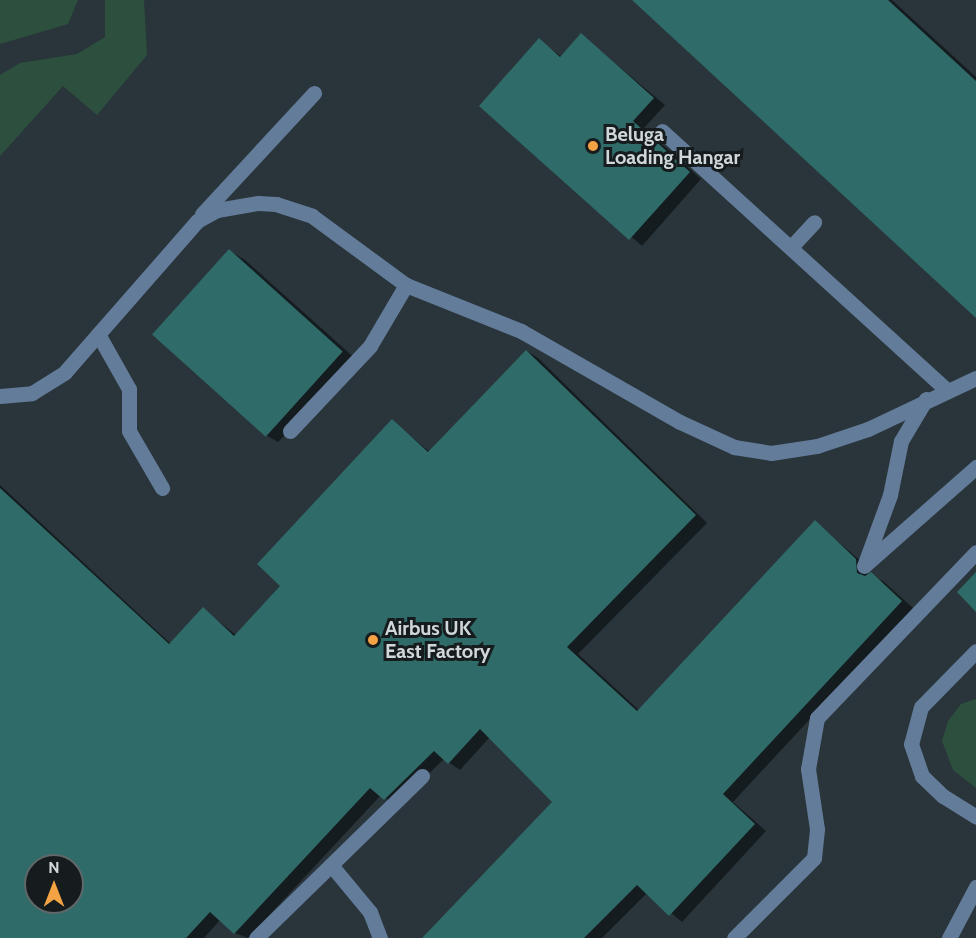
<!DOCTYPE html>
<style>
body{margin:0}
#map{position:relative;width:976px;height:938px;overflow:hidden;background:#29353a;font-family:Cabin,sans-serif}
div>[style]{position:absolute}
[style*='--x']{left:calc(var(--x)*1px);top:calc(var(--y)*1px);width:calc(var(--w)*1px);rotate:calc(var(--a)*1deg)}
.green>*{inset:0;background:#2d503e}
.shadow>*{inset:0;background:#0007}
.building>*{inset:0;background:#2f6b68;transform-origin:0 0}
.minor>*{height:15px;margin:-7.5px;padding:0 7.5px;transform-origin:7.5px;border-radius:7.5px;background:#637c9a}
.dots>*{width:16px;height:16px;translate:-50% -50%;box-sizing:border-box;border:3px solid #161c1e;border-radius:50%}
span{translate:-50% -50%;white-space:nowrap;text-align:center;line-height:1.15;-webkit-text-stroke:6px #161c1e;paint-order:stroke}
.poi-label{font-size:20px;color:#cfd7da;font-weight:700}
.left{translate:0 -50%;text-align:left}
.north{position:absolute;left:24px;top:854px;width:60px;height:60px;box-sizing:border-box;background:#161c1e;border:2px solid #606769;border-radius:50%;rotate:0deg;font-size:16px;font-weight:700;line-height:24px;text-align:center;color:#cfd7da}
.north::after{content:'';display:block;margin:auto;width:21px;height:27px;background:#f4a344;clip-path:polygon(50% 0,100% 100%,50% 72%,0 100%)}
</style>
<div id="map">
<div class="green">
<div style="clip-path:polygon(0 0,78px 0,68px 24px,0 44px)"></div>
<div style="clip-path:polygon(105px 0,144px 0,147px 55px,97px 115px,63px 86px,0 156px,0 75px,20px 63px,77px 54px,105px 37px)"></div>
<div style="clip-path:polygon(976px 699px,976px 788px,953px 770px,942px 741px,948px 721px,961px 704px)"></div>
</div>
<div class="shadow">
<div style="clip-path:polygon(634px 0,892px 0,976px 77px,976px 316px)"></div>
<div style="clip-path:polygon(581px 35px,665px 105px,644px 128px,701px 179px,642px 246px,481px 106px,539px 40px,562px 57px)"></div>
<div style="clip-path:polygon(230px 251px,245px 260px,358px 361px,278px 442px,262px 433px)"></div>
<div style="clip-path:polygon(evenodd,527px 351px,538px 358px,707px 523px,578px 654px,640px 711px,815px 522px,868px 567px,868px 576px,883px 581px,913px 608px,733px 802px,766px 831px,682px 922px,647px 893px,602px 938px,424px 938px,554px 802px,490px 737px,460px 770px,444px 759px,396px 805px,381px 795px,248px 938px,235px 933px,220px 920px,204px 938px,0 938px,0 485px,171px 644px,203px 609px,236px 635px,282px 586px,392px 421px,430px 452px,527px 351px,36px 866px,72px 866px,72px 902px,36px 902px,36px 866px)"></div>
</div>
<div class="building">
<div style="clip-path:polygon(632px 0,888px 0,976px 81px,976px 318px)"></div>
<div style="clip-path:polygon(581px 33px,654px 98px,633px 121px,690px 172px,629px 240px,479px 106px,539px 38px,560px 57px)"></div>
<div style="left:229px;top:249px;width:153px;height:115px;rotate:42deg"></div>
<div style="clip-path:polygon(evenodd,526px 350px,696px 515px,567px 647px,637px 711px,815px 520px,856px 559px,857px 573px,865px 576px,871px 572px,902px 601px,723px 794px,755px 824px,669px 916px,637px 885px,584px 938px,422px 938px,552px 802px,480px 729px,448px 764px,434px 751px,384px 800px,370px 788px,234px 934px,210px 912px,186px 938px,0 938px,0 488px,169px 644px,203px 607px,234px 636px,280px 586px,257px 564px,392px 419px,428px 452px,526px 350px,36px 866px,72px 866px,72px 902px,36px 902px,36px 866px)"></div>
<div style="clip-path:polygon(976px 572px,976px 612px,957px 592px)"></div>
</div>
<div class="minor">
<div style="--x:662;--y:131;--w:385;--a:42.3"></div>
<div style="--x:202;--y:214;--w:165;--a:-47.2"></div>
<div style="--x:791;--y:247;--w:34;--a:-47"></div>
<div style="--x:98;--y:334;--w:63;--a:60.6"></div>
<div style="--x:129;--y:389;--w:42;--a:90"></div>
<div style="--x:129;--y:431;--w:66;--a:59.9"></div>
<div style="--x:0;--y:396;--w:32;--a:-5"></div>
<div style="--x:32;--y:393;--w:39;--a:-32"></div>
<div style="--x:65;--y:372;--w:201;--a:-48.8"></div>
<div style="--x:197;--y:221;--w:23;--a:-29"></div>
<div style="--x:217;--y:210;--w:42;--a:-9.7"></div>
<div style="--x:258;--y:203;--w:18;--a:3"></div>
<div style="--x:276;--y:204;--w:38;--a:18"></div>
<div style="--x:312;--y:216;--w:117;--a:36.3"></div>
<div style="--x:406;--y:285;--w:124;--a:21.8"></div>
<div style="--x:521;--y:331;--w:183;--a:29.8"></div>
<div style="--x:680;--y:422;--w:60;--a:24.8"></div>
<div style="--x:734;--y:447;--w:37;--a:9"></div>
<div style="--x:771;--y:453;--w:47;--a:-8.7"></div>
<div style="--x:817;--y:446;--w:54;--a:-18.4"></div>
<div style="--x:868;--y:429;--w:119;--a:-25.3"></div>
<div style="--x:290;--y:431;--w:117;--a:-46.7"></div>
<div style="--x:370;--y:346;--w:71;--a:-59.5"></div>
<div style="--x:866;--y:564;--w:147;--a:-41.4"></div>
<div style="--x:864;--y:566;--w:76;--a:-69.9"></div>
<div style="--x:890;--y:495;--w:55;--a:-78.5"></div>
<div style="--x:901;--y:441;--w:49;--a:-59.2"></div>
<div style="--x:976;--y:651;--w:78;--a:134.5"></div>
<div style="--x:921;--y:707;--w:38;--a:105"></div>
<div style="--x:911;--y:744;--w:34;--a:71"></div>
<div style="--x:922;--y:776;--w:29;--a:44"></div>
<div style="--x:943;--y:796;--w:39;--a:32"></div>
<div style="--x:331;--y:865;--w:61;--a:50.3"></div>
<div style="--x:370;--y:912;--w:28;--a:69"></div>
<div style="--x:256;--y:938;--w:232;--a:-44.3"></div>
<div style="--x:734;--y:938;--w:113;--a:-45"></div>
<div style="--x:814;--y:858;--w:29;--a:-84"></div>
<div style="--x:817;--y:829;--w:61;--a:-98.5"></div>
<div style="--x:808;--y:769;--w:52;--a:-80"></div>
<div style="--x:817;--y:718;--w:230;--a:-46.2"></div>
<div style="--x:949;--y:938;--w:58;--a:-62.1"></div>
</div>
<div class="dots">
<div style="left:593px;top:146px;background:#f4a344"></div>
<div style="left:373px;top:640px;background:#f4a344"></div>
</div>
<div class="poi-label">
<span class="left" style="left:605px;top:146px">Beluga<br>Loading Hangar</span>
<span class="left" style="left:385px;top:640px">Airbus UK<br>East Factory</span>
</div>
<div class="north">N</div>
</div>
